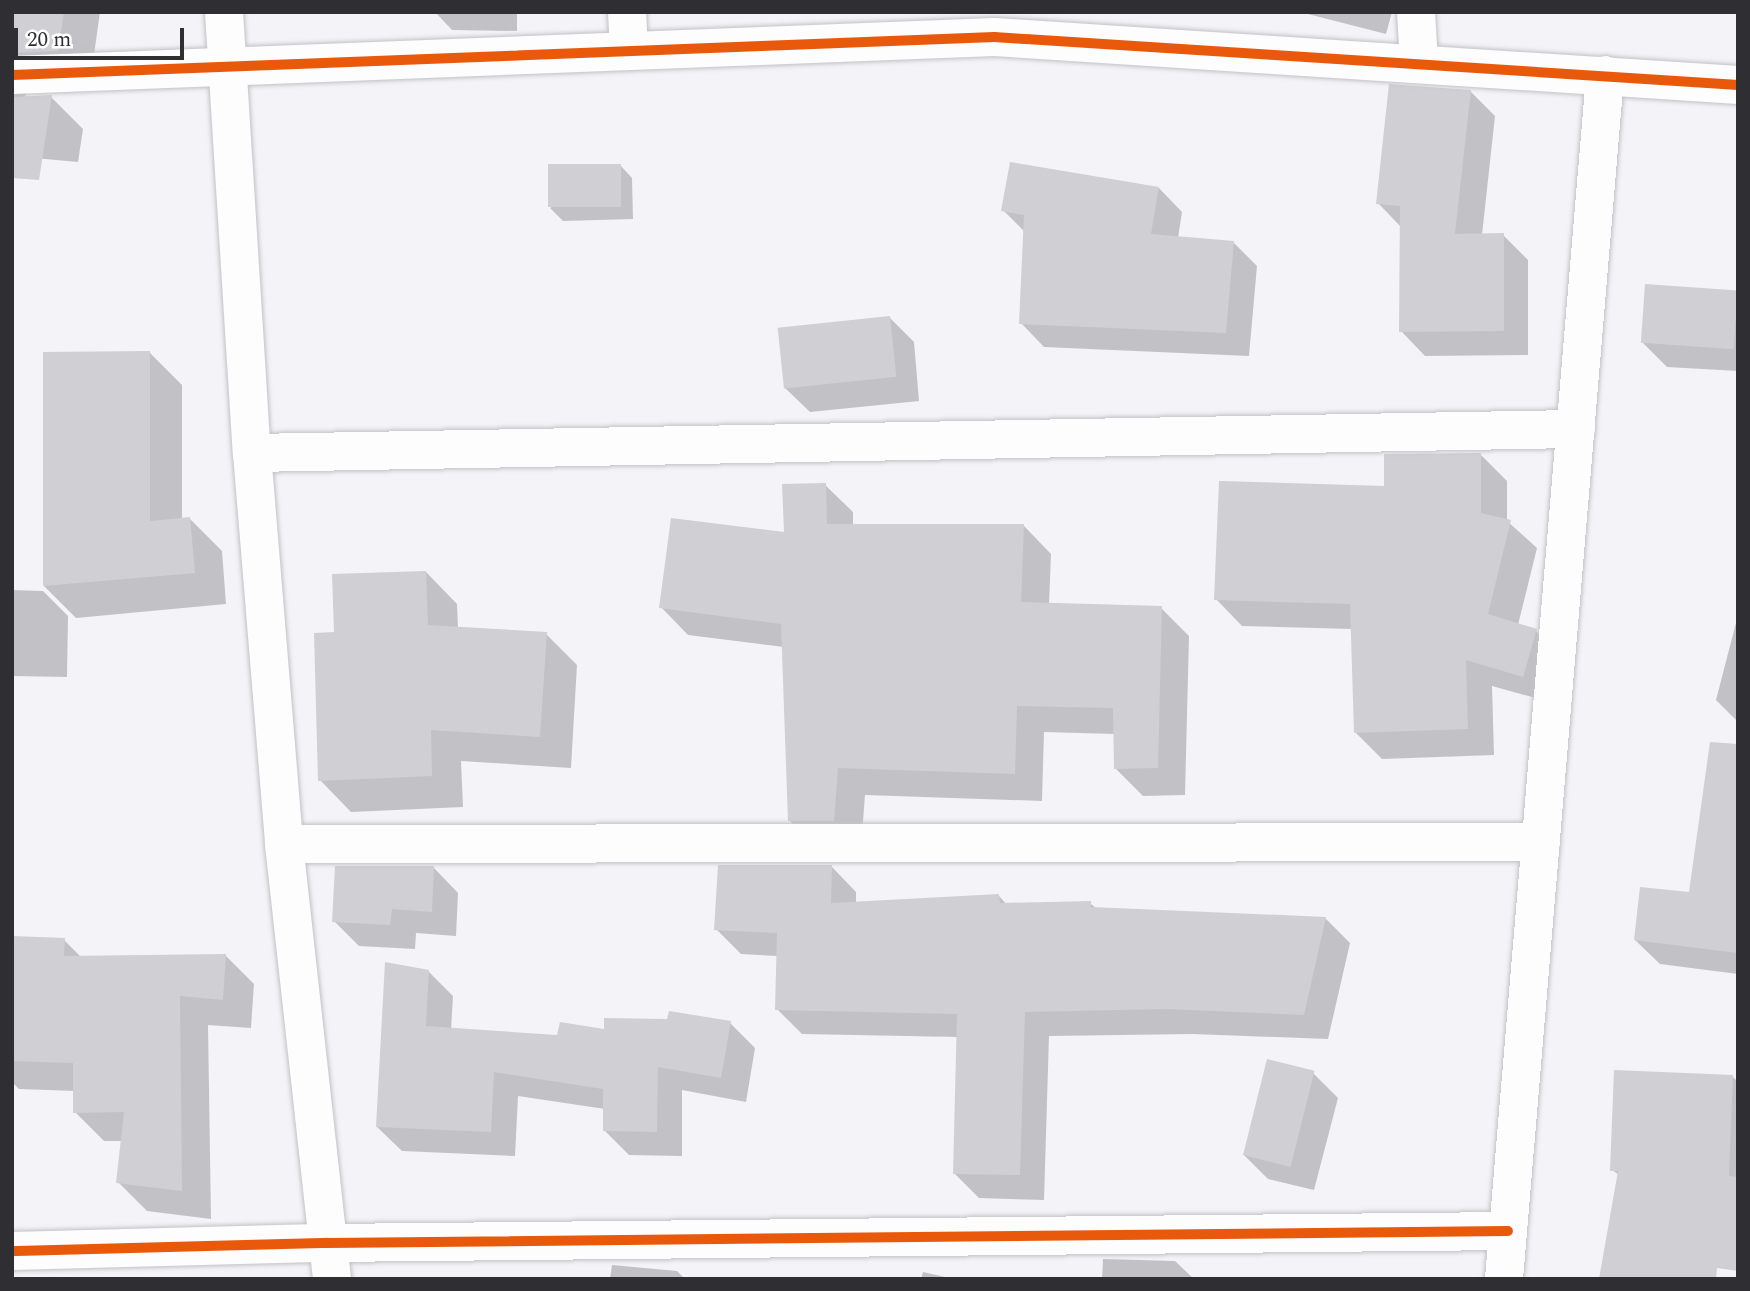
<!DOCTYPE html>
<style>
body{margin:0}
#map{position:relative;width:1750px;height:1291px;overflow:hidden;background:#f3f3f8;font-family:Spectral,serif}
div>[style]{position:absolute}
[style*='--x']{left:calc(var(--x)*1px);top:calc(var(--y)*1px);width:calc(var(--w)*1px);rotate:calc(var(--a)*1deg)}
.shadow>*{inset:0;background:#0003}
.building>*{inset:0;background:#d0cfd3;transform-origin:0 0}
.roads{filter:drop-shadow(0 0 2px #c2c2c6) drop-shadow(0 0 2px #c2c2c6)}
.minor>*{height:38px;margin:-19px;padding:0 19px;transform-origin:19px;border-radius:19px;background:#fdfdfe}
.cycleway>*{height:10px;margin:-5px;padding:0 5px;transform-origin:5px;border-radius:5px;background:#e8590c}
span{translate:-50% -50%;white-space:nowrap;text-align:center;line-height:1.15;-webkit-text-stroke:6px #fff;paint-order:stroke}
.frame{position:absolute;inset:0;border:14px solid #2f2e33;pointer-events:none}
.scale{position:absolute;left:14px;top:28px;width:170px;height:32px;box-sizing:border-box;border:4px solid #2f2e33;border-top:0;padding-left:9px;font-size:21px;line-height:24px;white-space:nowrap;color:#2f2e33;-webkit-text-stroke:5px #fff;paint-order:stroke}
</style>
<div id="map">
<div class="shadow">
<div style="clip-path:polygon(12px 12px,100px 12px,90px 83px,33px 87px,24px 97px,51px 97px,83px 129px,78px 162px,12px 156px)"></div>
<div style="clip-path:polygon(435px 12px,517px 12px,517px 31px,452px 30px)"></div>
<div style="clip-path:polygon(1300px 12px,1392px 12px,1386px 34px)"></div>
<div style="clip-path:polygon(1470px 91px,1495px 116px,1482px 235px,1503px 235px,1528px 260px,1528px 355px,1425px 356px,1401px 331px,1401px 227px,1378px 203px)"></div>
<div style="clip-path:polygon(620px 165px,632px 178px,633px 219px,563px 221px,550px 208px)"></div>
<div style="clip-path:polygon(1159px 188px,1182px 212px,1178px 238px,1233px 242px,1257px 266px,1249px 356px,1044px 347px,1021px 323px,1025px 232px,1003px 210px)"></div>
<div style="clip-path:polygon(1738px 292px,1738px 371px,1667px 367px,1642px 342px)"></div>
<div style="clip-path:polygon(889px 317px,914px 342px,919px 401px,810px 412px,785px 388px)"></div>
<div style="clip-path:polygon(150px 353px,182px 385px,182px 520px,190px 519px,222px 551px,226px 604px,76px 618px,44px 586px)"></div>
<div style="clip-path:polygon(1480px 454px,1507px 481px,1507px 521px,1537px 548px,1518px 625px,1536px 631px,1562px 658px,1550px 702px,1492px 686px,1494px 755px,1382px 759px,1355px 732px,1352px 629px,1242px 626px,1216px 599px,1386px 487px)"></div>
<div style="clip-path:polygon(825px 485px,853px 512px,853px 526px,1024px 526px,1051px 554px,1049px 605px,1161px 608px,1189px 636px,1185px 795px,1143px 796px,1115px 768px,1115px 734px,1044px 732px,1042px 801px,865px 795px,861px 848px,818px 848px,790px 821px,784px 647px,688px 635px,661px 607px,786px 534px)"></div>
<div style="clip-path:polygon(426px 572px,457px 604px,458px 628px,546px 634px,577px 665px,571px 768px,461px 761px,463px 807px,351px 812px,320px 780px,336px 634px)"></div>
<div style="clip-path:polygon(12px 590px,43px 591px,68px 616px,67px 677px,12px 676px)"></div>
<div style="clip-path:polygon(1738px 615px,1738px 722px,1716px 700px)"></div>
<div style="clip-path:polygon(1738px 831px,1738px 974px,1660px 964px,1635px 940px,1691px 894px)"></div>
<div style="clip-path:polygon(832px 867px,856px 892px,856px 903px,999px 896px,1007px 905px,1090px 903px,1097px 909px,1325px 918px,1350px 943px,1328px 1039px,1192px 1034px,1049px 1036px,1044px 1200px,979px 1198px,955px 1174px,958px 1037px,802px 1034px,777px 1009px,778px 956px,741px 954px,716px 929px)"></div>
<div style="clip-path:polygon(434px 868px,458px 893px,456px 936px,416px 933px,415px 949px,359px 946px,334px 921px)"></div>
<div style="clip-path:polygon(12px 938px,64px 940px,82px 958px,226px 956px,254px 984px,251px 1028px,208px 1025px,211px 1219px,147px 1211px,118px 1182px,123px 1141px,104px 1141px,75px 1112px,75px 1091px,19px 1089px,12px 1082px)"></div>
<div style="clip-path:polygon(428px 971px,453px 996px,451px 1030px,559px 1036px,730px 1023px,755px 1048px,746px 1102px,682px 1090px,682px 1156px,629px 1155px,604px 1130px,605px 1109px,518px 1096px,515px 1156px,402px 1151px,377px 1127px)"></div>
<div style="clip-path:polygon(1313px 1073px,1338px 1098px,1314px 1190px,1268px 1179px,1243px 1154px)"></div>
<div style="clip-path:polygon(1733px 1077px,1738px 1082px,1738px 1257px,1612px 1170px)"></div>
<div style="clip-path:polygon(1103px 1259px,1175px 1261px,1194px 1279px,1102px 1279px)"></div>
<div style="clip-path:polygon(612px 1265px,677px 1271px,685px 1279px,610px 1279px)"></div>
<div style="clip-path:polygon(923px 1272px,954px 1279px,921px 1279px)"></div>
</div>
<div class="building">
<div style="clip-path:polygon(12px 12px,64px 12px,58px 51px,12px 53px)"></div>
<div style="clip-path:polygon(1389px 84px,1471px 90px,1455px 234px,1504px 233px,1504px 331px,1399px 332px,1400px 206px,1376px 204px)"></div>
<div style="clip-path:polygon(52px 95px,39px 180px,12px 178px,12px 97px)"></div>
<div style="clip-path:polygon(1010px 162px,1159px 187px,1151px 234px,1234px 241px,1226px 333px,1019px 324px,1024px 215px,1001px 211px)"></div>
<div style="left:621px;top:164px;width:43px;height:73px;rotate:90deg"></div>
<div style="left:1645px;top:284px;width:93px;height:59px;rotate:4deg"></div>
<div style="left:890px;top:316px;width:61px;height:113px;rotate:84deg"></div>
<div style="clip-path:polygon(150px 351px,150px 521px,190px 517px,195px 573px,43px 586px,43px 352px)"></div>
<div style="clip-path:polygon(1481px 453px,1481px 513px,1511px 520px,1488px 614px,1537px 629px,1523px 677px,1466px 660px,1468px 729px,1354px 733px,1350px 604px,1214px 600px,1219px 481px,1384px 486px,1384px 454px)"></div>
<div style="clip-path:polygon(826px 483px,827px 524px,1024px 524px,1021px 602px,1162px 606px,1158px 768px,1114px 769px,1113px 708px,1017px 706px,1015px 774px,838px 768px,834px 821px,788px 821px,781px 624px,659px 608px,671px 518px,784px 532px,782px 484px)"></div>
<div style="clip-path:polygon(426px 571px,428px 625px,547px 632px,540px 737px,431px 730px,432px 776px,318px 781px,314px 633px,334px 632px,332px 574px)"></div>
<div style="clip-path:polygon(1710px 742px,1738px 744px,1738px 953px,1634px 940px,1640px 887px,1689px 892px)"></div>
<div style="clip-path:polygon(718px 865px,832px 865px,831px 903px,999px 894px,1000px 903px,1091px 901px,1091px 907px,1326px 917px,1304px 1015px,1166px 1009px,1025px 1012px,1020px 1175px,953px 1174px,957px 1014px,775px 1010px,777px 933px,714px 930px)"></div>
<div style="clip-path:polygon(335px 866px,434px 866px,432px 912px,392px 909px,390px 925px,332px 922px)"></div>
<div style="clip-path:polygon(12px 936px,65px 938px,64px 956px,226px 954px,223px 1000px,180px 996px,182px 1191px,116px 1183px,124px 1112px,73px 1113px,73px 1063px,12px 1061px)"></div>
<div style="clip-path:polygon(385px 962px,429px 970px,426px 1026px,557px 1035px,560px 1022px,604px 1029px,604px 1018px,667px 1019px,669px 1011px,731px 1021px,721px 1078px,658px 1067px,657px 1132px,603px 1131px,603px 1089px,494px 1072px,491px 1132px,376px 1127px)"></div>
<div style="left:1267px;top:1059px;width:49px;height:99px;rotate:14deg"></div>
<div style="clip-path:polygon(1614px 1070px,1733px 1075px,1729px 1176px,1738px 1177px,1738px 1271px,1717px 1268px,1716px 1279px,1599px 1279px,1618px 1171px,1610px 1171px)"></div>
</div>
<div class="roads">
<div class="minor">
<div style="--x:224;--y:12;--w:442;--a:86.4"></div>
<div style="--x:252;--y:453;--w:392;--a:85.3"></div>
<div style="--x:284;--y:844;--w:438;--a:83.7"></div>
<div style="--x:627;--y:12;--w:39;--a:87"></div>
<div style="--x:1416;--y:12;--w:51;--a:86.6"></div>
<div style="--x:12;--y:75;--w:983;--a:-2.22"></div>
<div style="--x:994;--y:37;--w:746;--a:3.69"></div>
<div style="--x:252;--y:453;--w:1324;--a:-1.04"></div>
<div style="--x:284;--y:844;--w:1257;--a:-0.09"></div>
<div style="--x:12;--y:1251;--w:314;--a:-1.5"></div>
<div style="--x:326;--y:1243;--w:1182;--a:-0.58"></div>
<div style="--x:1504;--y:1279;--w:1208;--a:-85.2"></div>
</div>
</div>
<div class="cycleway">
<div style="--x:12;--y:75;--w:983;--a:-2.22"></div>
<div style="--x:994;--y:37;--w:746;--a:3.69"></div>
<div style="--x:12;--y:1251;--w:314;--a:-1.5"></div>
<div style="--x:326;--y:1243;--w:1182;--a:-0.58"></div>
</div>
<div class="frame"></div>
<div class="scale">20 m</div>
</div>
